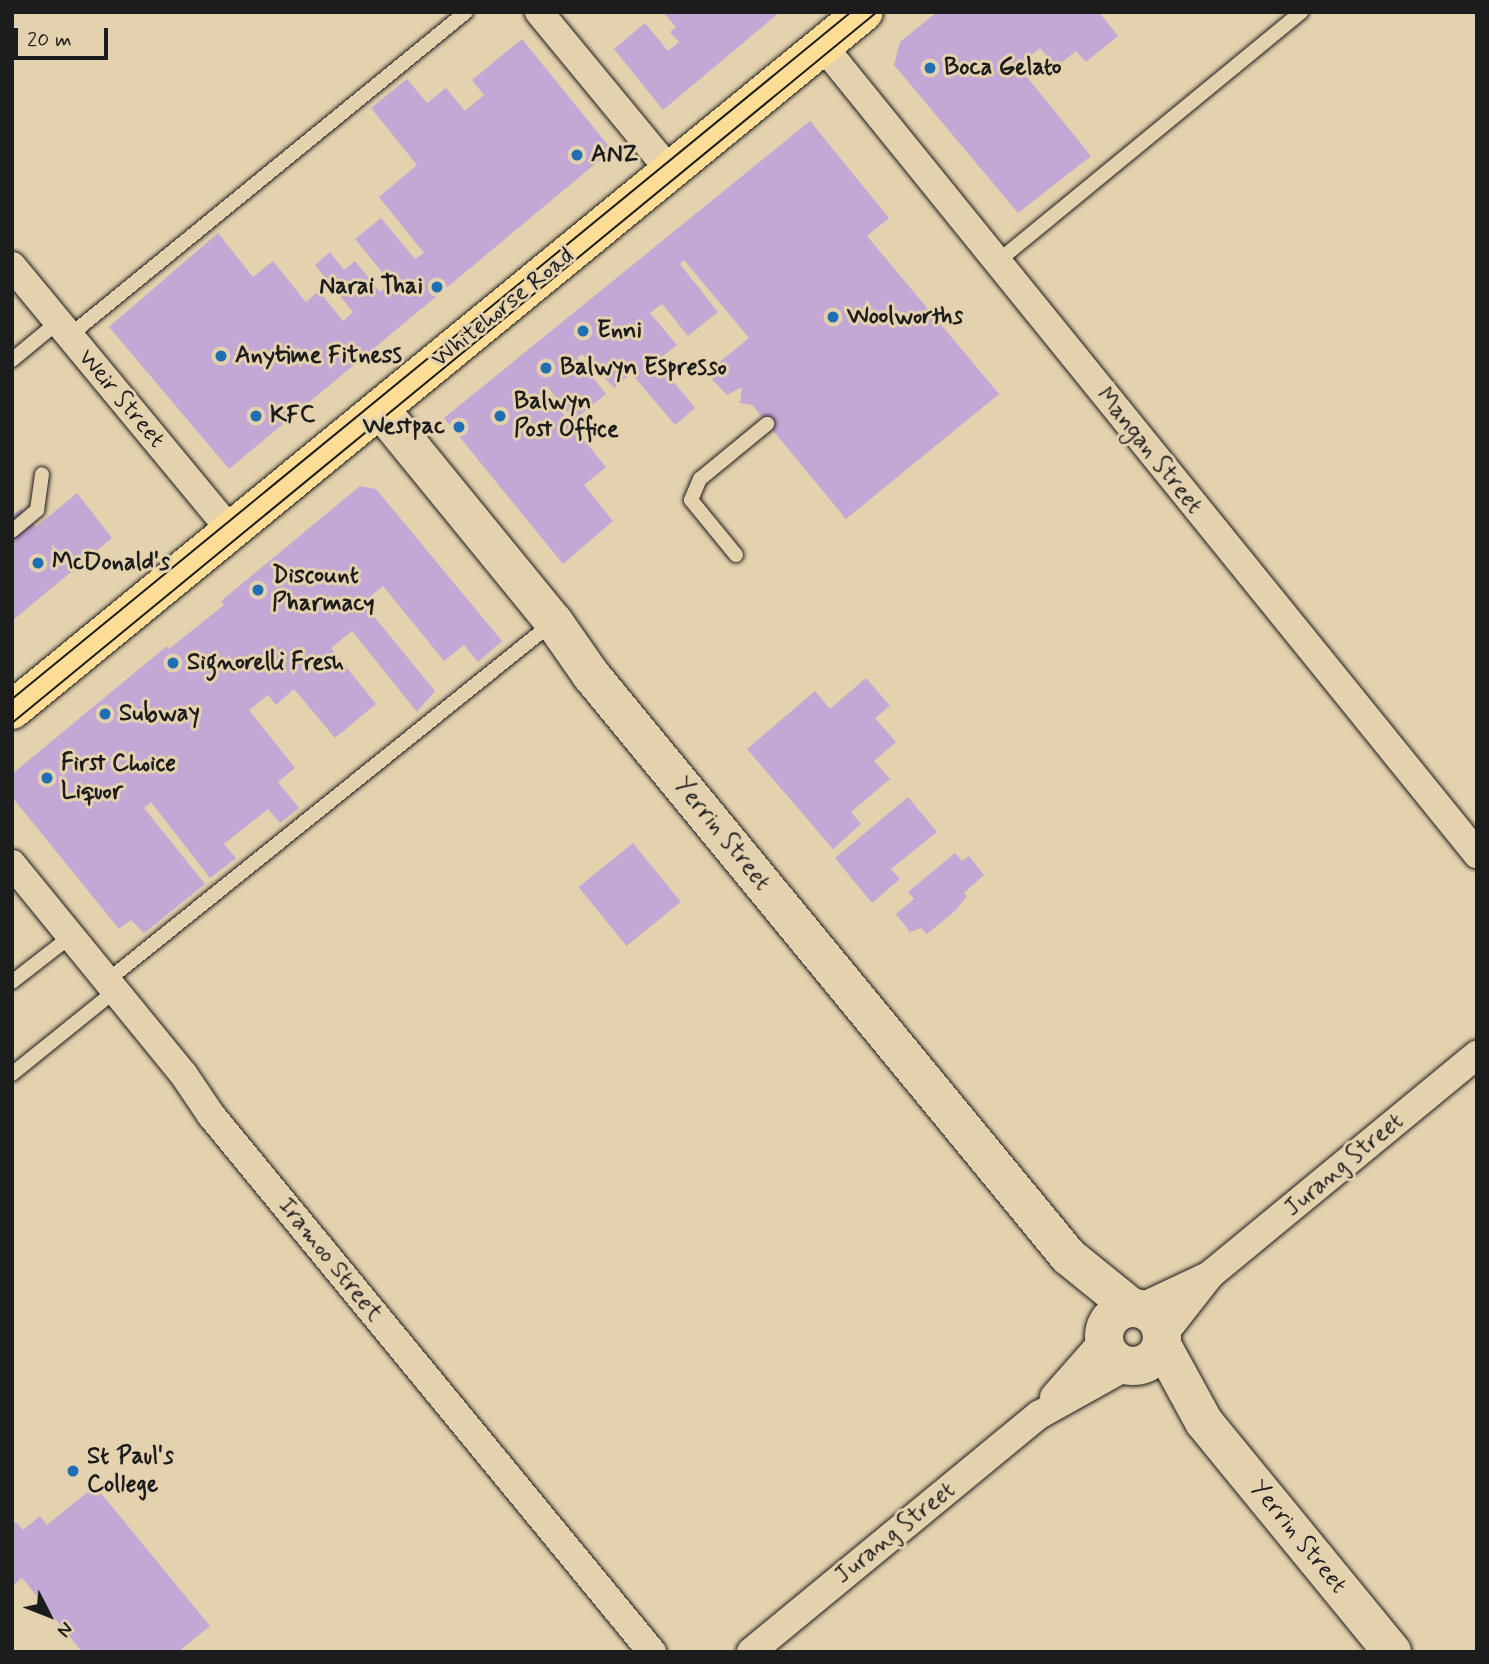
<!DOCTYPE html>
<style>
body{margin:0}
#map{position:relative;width:1489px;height:1664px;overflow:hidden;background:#e4d2af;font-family:Mynerve,sans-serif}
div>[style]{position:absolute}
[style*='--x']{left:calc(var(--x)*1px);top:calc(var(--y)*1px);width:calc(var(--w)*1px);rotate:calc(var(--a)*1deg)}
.building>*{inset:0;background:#c3a7d5;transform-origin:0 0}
.roads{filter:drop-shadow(0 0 2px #1c1c1c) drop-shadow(0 0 2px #1c1c1c)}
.lane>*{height:14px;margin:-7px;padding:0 7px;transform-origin:7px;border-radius:7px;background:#e4d2af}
.street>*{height:28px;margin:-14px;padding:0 14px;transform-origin:14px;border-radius:14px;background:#e4d2af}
.secondary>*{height:38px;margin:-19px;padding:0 19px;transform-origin:19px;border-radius:19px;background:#e4d2af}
.secondary>.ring{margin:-19px;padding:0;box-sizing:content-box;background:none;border:38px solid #e4d2af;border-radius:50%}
.primary>*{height:38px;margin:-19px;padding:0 19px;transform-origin:19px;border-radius:19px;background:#fedd96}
.tram>*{height:2px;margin:-1px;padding:0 1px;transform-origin:1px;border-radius:1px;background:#1c1c1c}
.dots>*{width:19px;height:19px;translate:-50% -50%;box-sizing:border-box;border:4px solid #e4d2af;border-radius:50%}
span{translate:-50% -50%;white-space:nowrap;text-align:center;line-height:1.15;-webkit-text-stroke:6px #e4d2af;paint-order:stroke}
.poi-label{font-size:24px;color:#1c1c1c;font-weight:700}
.left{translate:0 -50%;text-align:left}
.right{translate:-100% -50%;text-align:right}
.street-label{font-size:24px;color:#1c1c1c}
.frame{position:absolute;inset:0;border:14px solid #1c1c1c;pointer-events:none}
.north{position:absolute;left:14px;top:1580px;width:70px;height:70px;-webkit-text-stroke:5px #e4d2af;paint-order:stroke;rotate:132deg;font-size:19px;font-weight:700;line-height:28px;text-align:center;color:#1c1c1c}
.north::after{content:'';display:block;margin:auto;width:24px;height:32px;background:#1c1c1c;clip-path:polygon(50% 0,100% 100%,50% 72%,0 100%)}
.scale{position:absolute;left:14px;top:28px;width:94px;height:32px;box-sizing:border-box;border:4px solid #1c1c1c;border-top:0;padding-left:9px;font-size:21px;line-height:24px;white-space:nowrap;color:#1c1c1c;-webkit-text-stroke:5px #e4d2af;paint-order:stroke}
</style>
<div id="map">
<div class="building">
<div style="clip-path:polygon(663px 12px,780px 12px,663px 110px,614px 49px,645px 23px,668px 51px,679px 42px,670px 32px,676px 27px)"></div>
<div style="clip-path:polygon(937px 12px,1099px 12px,1118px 36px,1086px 62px,1076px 51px,1056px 67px,1040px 48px,1018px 66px,1091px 156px,1018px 213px,894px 65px,900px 42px)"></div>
<div style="clip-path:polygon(522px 39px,612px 150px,229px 469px,109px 327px,218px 233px,253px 277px,273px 261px,306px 302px,319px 291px,343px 321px,353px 312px,315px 265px,330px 252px,344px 270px,355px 261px,380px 292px,391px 283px,355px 239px,381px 218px,415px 259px,424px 253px,379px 197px,417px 165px,371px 108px,407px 79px,427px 103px,446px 88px,465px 111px,484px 95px,472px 80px)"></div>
<div style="clip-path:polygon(810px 121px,889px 218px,867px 236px,999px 394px,846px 519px,752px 405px,740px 403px,742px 387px,727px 395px,706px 373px,749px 338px,684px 260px,680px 264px,718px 312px,688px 336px,662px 304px,650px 313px,677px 345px,657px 361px,695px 408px,675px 425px,631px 373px,614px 388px,582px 354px,577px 358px,606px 394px,574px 420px,547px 386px,543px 389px,606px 467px,584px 485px,613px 521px,563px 564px,444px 418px)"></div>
<div style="clip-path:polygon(360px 486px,376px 489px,502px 641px,478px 662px,464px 645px,444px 661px,383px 586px,363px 603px,435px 691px,417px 712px,352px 631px,331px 648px,376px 704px,335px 738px,294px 689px,276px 705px,268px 695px,249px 710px,295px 768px,278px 782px,299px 808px,280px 823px,268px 809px,224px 844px,236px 858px,210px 878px,151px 802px,144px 808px,205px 884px,144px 933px,131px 920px,119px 929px,12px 797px,12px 774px,167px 646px,169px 649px,224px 605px,221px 601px)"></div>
<div style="clip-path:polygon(77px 493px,112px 538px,12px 621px,12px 516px,21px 509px,36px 527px)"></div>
<div style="clip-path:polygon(866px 678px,890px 706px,875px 718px,896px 742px,874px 761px,890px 779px,851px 812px,861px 824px,833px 849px,747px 749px,815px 691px,830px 709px)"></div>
<div style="clip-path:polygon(908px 797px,937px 832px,891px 869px,900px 879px,872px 903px,835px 858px)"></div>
<div style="left:633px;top:843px;width:76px;height:70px;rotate:51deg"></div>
<div style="clip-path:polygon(955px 853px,962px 861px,969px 856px,984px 875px,964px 893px,967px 896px,955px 911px,927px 934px,921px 928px,910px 932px,896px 914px,914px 899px,908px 892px)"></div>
<div style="clip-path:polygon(95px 1486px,210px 1626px,178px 1652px,82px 1652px,22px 1578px,12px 1586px,12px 1525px,16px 1522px,23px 1530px,40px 1516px,47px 1525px)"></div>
</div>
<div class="roads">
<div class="lane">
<div style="--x:997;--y:262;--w:394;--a:-39.4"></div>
<div style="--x:69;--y:336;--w:512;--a:-39.22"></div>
<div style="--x:12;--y:360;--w:60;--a:-39.6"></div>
<div style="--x:12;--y:531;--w:33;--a:-40"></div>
<div style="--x:37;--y:510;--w:36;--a:-82"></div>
<div style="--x:736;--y:555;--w:71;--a:-129.3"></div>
<div style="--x:691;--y:500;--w:23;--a:-67"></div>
<div style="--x:700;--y:479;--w:87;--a:-39.4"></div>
<div style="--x:108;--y:980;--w:568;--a:-38.79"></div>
<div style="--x:12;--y:982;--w:75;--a:-37.9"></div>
<div style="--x:12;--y:1074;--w:134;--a:-38.9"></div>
</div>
<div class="street">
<div style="--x:539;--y:12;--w:206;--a:50.5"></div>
<div style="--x:823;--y:46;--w:1040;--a:51.01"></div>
<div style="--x:12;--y:266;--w:344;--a:50.4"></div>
<div style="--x:12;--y:864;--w:272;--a:50.8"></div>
<div style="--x:184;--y:1075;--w:48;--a:56"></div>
<div style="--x:211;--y:1115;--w:695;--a:50.61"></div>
<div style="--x:1140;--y:1308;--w:73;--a:-25.2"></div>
<div style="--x:1163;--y:1335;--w:78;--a:-51.8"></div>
<div style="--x:1211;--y:1274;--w:345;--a:-39.5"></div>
<div style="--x:1054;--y:1397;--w:76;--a:-48.7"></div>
<div style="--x:751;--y:1652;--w:373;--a:-39.5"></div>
<div style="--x:1039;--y:1415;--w:101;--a:-29.1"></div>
</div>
<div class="secondary">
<div style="--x:380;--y:409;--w:275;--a:50.8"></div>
<div style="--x:554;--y:622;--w:65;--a:55.1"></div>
<div style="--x:591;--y:675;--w:752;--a:50.61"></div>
<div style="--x:1068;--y:1256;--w:81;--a:39"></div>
<div class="ring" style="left:1104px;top:1308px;width:20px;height:20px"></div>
<div style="--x:1162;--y:1345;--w:88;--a:61.4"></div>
<div style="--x:1204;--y:1422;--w:297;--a:50.7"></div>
</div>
<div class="primary">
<div style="--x:12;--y:710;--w:1101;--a:-39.33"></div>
</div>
</div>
<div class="tram">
<div style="--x:12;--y:699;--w:1084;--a:-39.31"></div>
<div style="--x:12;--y:723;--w:1120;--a:-39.42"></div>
</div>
<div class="dots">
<div style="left:930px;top:68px;background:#1f6fb2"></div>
<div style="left:577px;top:155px;background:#1f6fb2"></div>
<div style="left:437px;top:287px;background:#1f6fb2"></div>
<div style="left:833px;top:317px;background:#1f6fb2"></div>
<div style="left:583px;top:331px;background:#1f6fb2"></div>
<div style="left:221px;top:356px;background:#1f6fb2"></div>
<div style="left:546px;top:368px;background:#1f6fb2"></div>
<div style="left:256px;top:416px;background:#1f6fb2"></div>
<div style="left:500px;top:416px;background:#1f6fb2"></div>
<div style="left:459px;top:427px;background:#1f6fb2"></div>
<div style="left:38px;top:563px;background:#1f6fb2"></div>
<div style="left:258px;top:590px;background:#1f6fb2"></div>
<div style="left:173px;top:663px;background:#1f6fb2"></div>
<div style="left:105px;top:714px;background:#1f6fb2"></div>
<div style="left:47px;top:778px;background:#1f6fb2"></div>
<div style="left:73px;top:1471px;background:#1f6fb2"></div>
</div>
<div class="poi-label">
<span class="left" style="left:944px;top:68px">Boca Gelato</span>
<span class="left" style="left:591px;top:155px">ANZ</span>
<span class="right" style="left:423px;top:287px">Narai Thai</span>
<span class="left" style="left:847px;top:317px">Woolworths</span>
<span class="left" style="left:597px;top:331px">Enni</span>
<span class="left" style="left:235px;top:356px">Anytime Fitness</span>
<span class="left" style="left:560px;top:368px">Balwyn Espresso</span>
<span class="left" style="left:514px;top:416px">Balwyn<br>Post Office</span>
<span class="left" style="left:270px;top:416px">KFC</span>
<span class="right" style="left:445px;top:427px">Westpac</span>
<span class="left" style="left:52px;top:563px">McDonald's</span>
<span class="left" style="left:272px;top:590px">Discount<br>Pharmacy</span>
<span class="left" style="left:187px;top:663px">Signorelli Fresh</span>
<span class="left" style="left:119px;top:714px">Subway</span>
<span class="left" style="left:61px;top:778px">First Choice<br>Liquor</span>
<span class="left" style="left:87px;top:1471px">St Paul's<br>College</span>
</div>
<div class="street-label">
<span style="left:503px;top:308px;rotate:-39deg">Whitehorse Road</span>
<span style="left:121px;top:399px;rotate:50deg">Weir Street</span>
<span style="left:1149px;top:451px;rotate:51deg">Mangan Street</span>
<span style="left:722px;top:834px;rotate:51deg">Yerrin Street</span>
<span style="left:1344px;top:1165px;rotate:-40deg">Jurang Street</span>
<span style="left:330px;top:1260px;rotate:51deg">Iramoo Street</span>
<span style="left:895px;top:1533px;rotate:-39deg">Jurang Street</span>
<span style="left:1298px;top:1537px;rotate:51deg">Yerrin Street</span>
</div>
<div class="frame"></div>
<div class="north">N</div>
<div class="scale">20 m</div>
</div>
